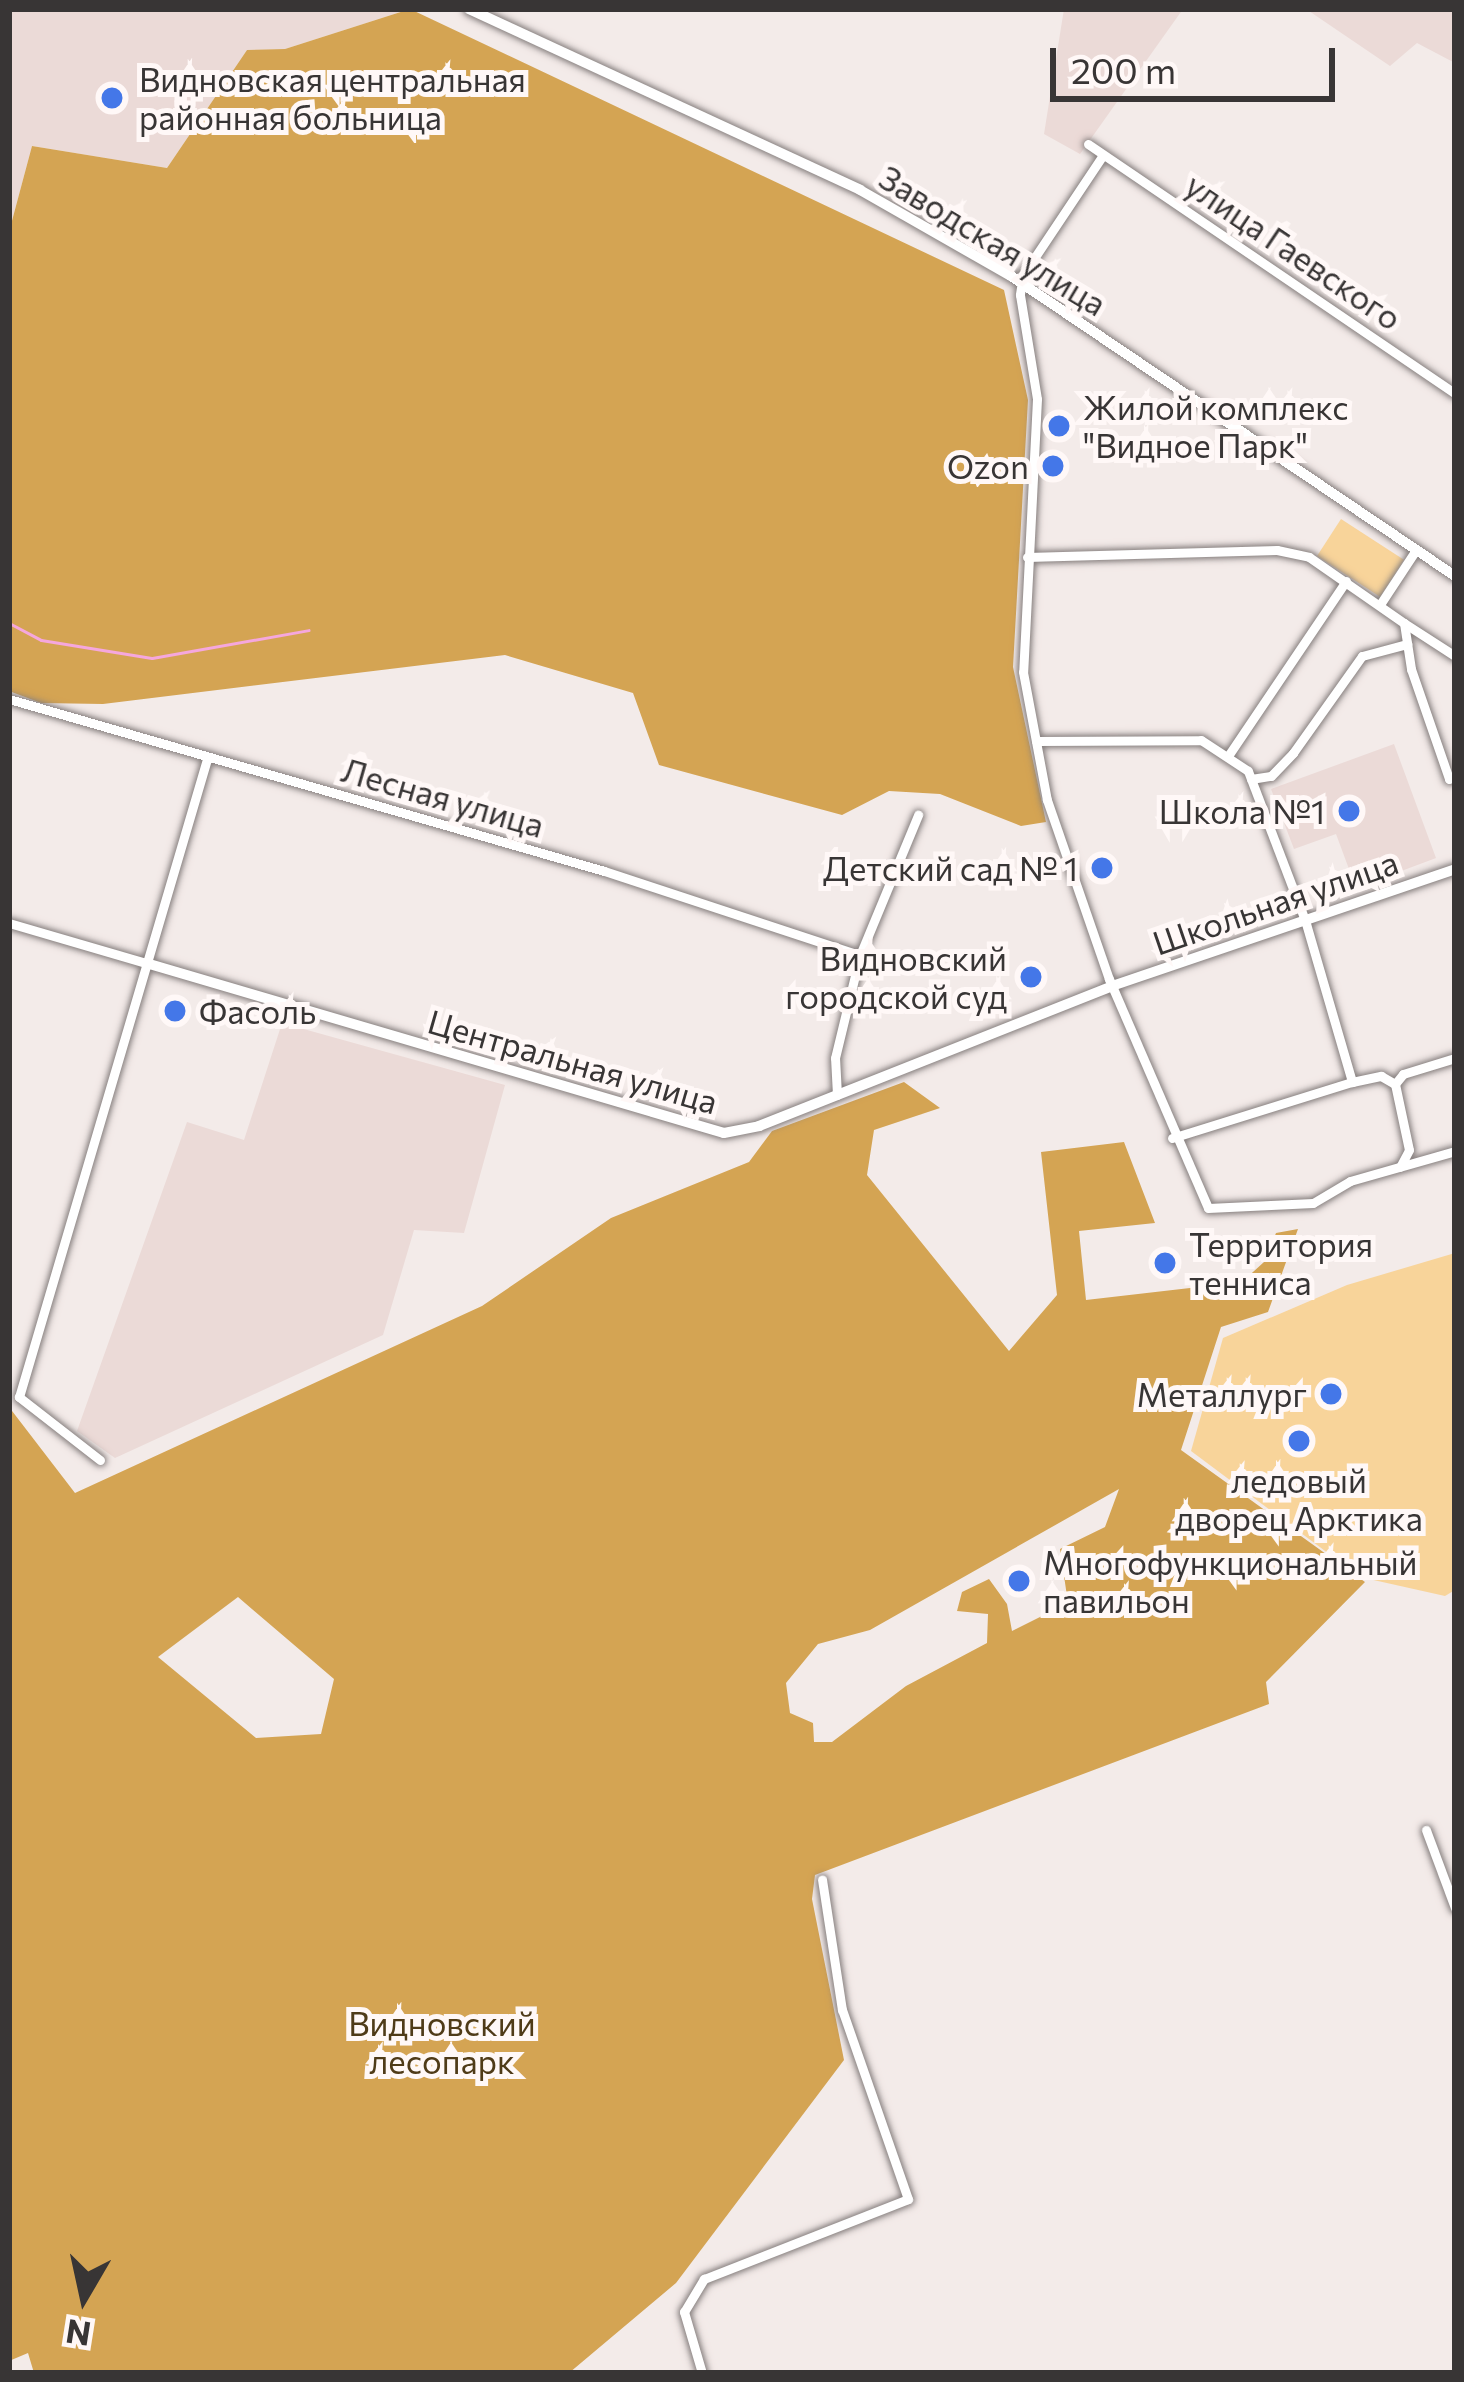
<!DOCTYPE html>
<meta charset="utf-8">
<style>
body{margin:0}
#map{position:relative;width:1464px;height:2382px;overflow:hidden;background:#f3ebe9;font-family:Commissioner,sans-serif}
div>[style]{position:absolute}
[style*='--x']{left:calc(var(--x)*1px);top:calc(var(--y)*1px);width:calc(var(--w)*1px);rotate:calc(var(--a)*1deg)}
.built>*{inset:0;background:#ebdad7}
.green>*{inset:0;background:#f8d49a;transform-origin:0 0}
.forest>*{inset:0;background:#d4a453}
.stream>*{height:3px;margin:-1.5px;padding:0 1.5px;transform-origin:1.5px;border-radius:1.5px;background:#f5a7dd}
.roads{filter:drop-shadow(0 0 3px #867f7e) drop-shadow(0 0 3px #867f7e)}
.minor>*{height:9px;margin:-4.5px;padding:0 4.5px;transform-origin:4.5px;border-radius:4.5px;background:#fff}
.tertiary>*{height:10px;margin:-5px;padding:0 5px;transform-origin:5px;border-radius:5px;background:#fff}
.dots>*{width:33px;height:33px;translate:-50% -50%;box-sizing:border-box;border:6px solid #fff8f7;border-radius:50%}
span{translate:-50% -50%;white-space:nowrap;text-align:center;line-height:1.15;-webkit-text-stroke:10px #fff8f7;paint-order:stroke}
.poi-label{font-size:33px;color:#383535}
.left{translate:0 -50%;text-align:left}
.right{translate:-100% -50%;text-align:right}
.street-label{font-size:33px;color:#383535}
.park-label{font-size:33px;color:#4f3b18}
.frame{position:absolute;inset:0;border:12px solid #383535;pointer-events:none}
.north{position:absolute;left:24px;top:2238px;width:120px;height:120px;-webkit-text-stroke:9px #fff8f7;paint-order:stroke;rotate:189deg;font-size:33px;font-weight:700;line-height:48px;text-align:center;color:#383535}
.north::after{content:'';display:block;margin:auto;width:42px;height:54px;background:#383535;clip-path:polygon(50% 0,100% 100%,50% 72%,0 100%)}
.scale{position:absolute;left:1050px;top:48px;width:285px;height:54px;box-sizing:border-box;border:6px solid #383535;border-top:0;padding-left:15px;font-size:36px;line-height:42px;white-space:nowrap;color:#383535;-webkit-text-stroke:9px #fff8f7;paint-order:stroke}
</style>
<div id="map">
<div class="built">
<div style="clip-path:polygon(9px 9px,410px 9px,285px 49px,247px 50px,167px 168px,32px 146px,9px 232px)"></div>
<div style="clip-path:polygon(1064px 9px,1183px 9px,1080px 154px,1044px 134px)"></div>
<div style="clip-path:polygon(1306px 9px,1455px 9px,1455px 63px,1417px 43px,1390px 66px)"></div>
<div style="clip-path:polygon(1394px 744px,1436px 858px,1356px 888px,1336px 834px,1294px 849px,1271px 789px)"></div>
<div style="clip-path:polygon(282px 1023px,505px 1085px,464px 1233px,414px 1230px,383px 1335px,115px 1458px,77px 1431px,187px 1122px,244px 1140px)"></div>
</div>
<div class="green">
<div style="left:1341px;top:519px;width:75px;height:44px;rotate:33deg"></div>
<div style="clip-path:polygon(1455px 1253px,1455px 1590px,1445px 1596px,1360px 1577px,1191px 1451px,1223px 1338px,1347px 1285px)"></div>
</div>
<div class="forest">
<div style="clip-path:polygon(410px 9px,1004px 290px,1028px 400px,1013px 667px,1046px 822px,1021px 826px,940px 794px,889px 791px,842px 815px,659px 765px,633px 693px,505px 655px,103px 704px,41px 703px,9px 691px,9px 232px,32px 146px,167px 168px,247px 50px,285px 49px)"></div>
<div style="clip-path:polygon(evenodd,904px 1082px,940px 1108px,874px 1130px,867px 1175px,1009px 1351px,1057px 1295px,1041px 1152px,1124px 1142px,1155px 1223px,1079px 1231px,1086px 1300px,1242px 1282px,1264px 1262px,1276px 1233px,1298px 1229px,1268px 1312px,1221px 1327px,1181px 1450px,1365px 1582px,1266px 1682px,1269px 1704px,815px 1875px,812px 1899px,844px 2060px,676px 2283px,569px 2373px,34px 2373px,28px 2353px,9px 2361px,9px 1407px,75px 1493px,482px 1306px,611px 1218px,749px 1162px,772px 1131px,904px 1082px,1119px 1489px,1105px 1527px,1060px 1549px,1068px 1603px,1012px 1631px,1007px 1604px,989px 1579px,962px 1592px,957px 1611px,988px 1614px,987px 1643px,906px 1686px,832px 1742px,814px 1742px,813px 1723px,790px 1713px,786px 1683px,818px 1644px,870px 1630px,1119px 1489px,904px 1082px,238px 1597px,334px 1679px,321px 1734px,256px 1738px,158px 1657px,238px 1597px)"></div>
</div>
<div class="stream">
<div style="--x:9;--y:623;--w:36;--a:28"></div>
<div style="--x:41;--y:640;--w:112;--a:9.2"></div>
<div style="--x:152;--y:658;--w:159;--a:-10.1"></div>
</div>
<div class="roads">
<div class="minor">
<div style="--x:1088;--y:144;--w:443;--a:34.2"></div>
<div style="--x:1103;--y:155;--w:144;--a:123.7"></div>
<div style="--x:1023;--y:275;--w:20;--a:99"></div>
<div style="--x:1020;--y:295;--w:105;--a:80.7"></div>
<div style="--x:1037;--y:399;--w:273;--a:92.9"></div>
<div style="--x:1023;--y:672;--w:130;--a:79.4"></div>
<div style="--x:1047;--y:800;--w:189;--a:70.9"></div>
<div style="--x:1109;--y:979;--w:249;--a:66.6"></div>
<div style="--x:1208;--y:1208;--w:105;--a:-2.7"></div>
<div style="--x:1313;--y:1203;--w:43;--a:-30.7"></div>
<div style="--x:1350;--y:1181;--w:109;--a:-15.9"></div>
<div style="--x:1027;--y:557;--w:250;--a:-1.6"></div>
<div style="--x:1277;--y:550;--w:33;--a:12"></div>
<div style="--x:1309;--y:557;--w:116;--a:34.8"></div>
<div style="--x:1404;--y:623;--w:47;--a:81.3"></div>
<div style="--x:1411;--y:669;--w:116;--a:70.9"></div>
<div style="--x:1449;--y:779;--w:6;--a:-18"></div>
<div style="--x:1381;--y:603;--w:64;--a:-56.6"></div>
<div style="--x:1404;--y:623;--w:61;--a:32.9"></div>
<div style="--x:9;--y:699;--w:619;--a:16.12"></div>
<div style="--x:604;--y:871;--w:269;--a:18.2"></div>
<div style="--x:1036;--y:741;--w:165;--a:-0.3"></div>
<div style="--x:1201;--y:740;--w:56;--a:33.4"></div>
<div style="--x:1248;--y:771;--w:160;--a:69.1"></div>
<div style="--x:1305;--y:920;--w:169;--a:73.8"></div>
<div style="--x:1228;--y:756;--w:211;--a:-56"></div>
<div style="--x:1251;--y:779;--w:20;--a:-9"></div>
<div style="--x:1271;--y:776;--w:32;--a:-46"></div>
<div style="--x:1293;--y:753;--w:119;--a:-54.6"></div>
<div style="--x:1362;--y:656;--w:47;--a:-14.9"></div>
<div style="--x:9;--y:923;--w:143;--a:16.3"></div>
<div style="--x:1395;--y:1084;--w:67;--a:78"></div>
<div style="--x:1409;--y:1150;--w:19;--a:118"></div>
<div style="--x:837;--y:1095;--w:37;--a:-93"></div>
<div style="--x:835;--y:1058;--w:106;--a:-76.4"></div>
<div style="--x:860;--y:955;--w:152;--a:-67.5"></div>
<div style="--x:1172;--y:1138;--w:189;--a:-17.3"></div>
<div style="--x:1352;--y:1082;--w:30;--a:-12"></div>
<div style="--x:1381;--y:1076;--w:16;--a:30"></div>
<div style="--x:1395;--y:1084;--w:13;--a:-51"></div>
<div style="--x:1403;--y:1074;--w:54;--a:-17.1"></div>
<div style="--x:100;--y:1460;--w:103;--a:-142.1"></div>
<div style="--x:19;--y:1397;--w:665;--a:-73.58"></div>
<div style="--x:1426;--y:1830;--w:83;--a:69.6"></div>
<div style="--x:702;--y:2373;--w:64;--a:-106.4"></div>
<div style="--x:684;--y:2312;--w:39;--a:-59"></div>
<div style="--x:704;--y:2279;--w:219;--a:-21.4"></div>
<div style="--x:908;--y:2199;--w:200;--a:-109.2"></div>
<div style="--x:842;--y:2010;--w:132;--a:-98.7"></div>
</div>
<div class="tertiary">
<div style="--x:469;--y:9;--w:431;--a:24.8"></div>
<div style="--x:860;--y:190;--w:174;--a:29.7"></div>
<div style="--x:1011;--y:276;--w:536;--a:34.05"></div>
<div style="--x:146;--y:963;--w:602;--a:16.39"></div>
<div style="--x:724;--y:1133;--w:36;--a:-11"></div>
<div style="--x:759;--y:1126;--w:380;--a:-21.6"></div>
<div style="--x:1112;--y:986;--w:362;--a:-18.8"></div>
</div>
</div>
<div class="dots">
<div style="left:112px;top:98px;background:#4477e8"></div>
<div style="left:1059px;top:426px;background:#4477e8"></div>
<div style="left:1053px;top:466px;background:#4477e8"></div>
<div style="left:1349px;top:811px;background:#4477e8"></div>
<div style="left:1102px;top:868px;background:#4477e8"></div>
<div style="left:1031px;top:977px;background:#4477e8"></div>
<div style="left:175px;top:1011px;background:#4477e8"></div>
<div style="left:1165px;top:1263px;background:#4477e8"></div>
<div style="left:1331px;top:1394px;background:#4477e8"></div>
<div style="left:1299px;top:1441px;background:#4477e8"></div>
<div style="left:1019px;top:1581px;background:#4477e8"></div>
</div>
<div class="poi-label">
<span class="left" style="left:139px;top:98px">Видновская центральная<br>районная больница</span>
<span class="left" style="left:1083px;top:426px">Жилой комплекс<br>"Видное Парк"</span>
<span class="right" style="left:1029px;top:466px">Ozon</span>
<span class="right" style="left:1325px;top:811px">Школа №1</span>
<span class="right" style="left:1078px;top:868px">Детский сад № 1</span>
<span class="right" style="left:1007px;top:977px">Видновский<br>городской суд</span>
<span class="left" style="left:199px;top:1011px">Фасоль</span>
<span class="left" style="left:1189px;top:1263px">Территория<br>тенниса</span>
<span class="right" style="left:1307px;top:1394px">Металлург</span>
<span style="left:1299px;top:1499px">ледовый<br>дворец Арктика</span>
<span class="left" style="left:1043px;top:1581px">Многофункциональный<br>павильон</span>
</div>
<div class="street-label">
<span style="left:993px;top:240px;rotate:31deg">Заводская улица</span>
<span style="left:1294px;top:251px;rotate:34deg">улица Гаевского</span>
<span style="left:443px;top:797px;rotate:16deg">Лесная улица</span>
<span style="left:1275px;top:902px;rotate:-19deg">Школьная улица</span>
<span style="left:573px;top:1061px;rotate:16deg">Центральная улица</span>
</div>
<div class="park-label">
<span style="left:442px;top:2042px">Видновский<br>лесопарк</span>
</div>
<div class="frame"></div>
<div class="north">N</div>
<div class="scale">200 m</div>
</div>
